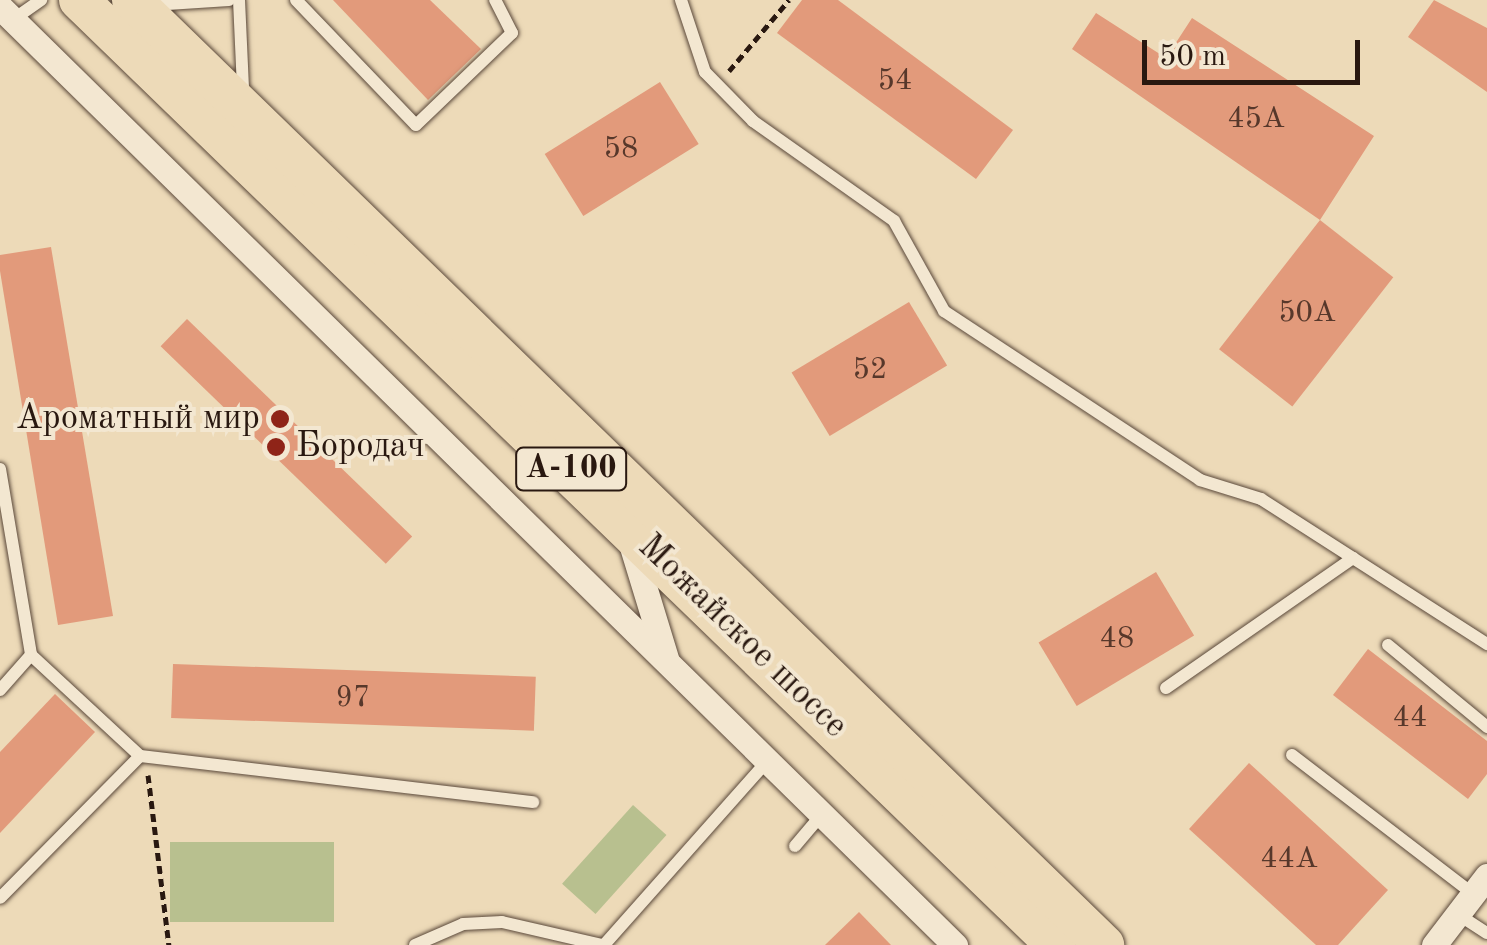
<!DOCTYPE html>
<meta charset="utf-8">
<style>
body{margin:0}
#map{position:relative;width:1487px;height:945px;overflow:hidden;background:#eddab8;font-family:"Old Standard TT",serif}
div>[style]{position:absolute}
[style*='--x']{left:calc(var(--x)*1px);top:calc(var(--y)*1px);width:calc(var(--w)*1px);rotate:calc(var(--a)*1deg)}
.green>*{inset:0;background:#b8c08f;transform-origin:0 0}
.building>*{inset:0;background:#e29a7b;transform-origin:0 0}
.path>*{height:5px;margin-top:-2.5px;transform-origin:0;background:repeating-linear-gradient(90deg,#291810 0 8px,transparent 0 13px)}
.roads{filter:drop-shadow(0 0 2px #5a483a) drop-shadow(0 0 2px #5a483a)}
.service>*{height:12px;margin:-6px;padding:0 6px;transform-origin:6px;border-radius:6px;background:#f3e7d1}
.minor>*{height:25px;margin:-12.5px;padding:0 12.5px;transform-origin:12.5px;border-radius:12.5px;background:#f3e7d1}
.primary>*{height:40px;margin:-20px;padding:0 20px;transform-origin:20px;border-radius:20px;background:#eddab8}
.dots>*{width:28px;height:28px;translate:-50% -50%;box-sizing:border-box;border:5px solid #f3e7d1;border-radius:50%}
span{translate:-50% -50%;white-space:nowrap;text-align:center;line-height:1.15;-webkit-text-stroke:8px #f3e7d1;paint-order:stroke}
.number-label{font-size:30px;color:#57382b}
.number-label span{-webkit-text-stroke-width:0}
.shield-label span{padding:2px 8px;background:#f3e7d1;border:2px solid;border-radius:8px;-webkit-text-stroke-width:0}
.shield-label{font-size:32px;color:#291810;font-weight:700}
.poi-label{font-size:35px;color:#291810}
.right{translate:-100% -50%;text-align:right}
.left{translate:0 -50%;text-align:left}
.street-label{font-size:35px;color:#291810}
.scale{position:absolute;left:1142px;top:40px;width:218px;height:45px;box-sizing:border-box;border:5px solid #291810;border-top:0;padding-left:12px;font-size:30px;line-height:35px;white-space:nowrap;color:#291810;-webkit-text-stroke:8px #f3e7d1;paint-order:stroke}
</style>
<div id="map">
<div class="green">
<div style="left:633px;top:805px;width:45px;height:106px;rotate:42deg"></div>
<div style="left:170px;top:842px;width:164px;height:80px"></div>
</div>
<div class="building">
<div style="clip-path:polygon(333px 0,430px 0,481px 49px,428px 100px)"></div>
<div style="clip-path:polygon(802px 0,838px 0,1013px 130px,976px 179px,777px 33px)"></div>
<div style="clip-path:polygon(1434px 0,1487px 28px,1487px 92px,1408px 37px)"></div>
<div style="clip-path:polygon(1096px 13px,1166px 58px,1192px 18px,1374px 136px,1320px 220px,1072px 49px)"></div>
<div style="left:660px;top:82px;width:73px;height:136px;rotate:58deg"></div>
<div style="left:1320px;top:220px;width:93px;height:164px;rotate:38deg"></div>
<div style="clip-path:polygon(51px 247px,113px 616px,58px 625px,0 271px,0 255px)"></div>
<div style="left:909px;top:302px;width:74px;height:137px;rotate:59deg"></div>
<div style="left:187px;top:319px;width:313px;height:38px;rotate:44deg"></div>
<div style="left:1156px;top:572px;width:74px;height:137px;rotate:59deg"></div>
<div style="clip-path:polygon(1368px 649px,1487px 741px,1487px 774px,1468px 799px,1333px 695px)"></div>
<div style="left:173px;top:664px;width:363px;height:54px;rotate:2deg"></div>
<div style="clip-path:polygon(55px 694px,95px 732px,0 833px,0 752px)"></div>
<div style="clip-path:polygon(1249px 763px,1388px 890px,1338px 945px,1316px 945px,1189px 829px)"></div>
<div style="clip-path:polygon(859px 912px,891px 945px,825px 945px)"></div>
</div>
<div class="path">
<div style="--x:729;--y:71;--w:93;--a:-49.8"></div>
<div style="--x:148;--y:775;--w:171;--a:83"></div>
</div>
<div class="roads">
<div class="service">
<div style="--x:239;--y:0;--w:89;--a:87.4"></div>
<div style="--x:296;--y:0;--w:173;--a:46.2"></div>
<div style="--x:416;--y:125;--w:133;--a:-43.8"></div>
<div style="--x:512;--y:33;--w:37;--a:-117"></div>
<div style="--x:681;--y:0;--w:76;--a:71.6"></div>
<div style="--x:705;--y:72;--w:69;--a:45.6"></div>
<div style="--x:753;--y:121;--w:173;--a:35.3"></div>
<div style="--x:894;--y:221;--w:103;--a:60.9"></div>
<div style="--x:944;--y:311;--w:307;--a:33.4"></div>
<div style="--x:1200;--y:480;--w:64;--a:17.3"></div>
<div style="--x:1261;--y:499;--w:269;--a:32.7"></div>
<div style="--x:152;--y:5;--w:77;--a:-3.7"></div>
<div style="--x:11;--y:21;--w:37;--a:-35"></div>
<div style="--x:0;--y:469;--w:189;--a:80.5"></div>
<div style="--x:1388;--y:645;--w:129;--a:39.6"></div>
<div style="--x:1166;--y:688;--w:228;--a:-34.8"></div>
<div style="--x:0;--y:690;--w:47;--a:-48.5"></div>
<div style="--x:31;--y:655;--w:149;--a:42.8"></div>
<div style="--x:140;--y:756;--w:199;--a:134.6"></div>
<div style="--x:1292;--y:755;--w:228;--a:37.5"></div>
<div style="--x:140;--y:756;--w:396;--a:6.7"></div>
<div style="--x:795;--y:846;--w:43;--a:-49.7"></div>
<div style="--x:1459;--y:915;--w:33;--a:33"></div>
<div style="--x:415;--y:945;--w:52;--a:-23.6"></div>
<div style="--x:463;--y:924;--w:39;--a:-3"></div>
<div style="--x:502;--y:922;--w:103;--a:13"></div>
<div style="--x:604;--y:945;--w:247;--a:-48.4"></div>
</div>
<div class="minor">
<div style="--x:0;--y:7;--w:1339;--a:44.49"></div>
<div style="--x:629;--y:537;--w:130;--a:73"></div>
<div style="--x:1434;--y:945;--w:87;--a:-52.5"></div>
</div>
<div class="primary">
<div style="--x:79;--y:0;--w:1359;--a:44.05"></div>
<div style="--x:132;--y:0;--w:1356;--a:44.19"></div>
</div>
</div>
<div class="dots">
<div style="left:280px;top:419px;background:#8f2418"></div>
<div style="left:276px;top:447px;background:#8f2418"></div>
</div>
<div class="number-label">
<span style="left:895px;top:81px">54</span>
<span style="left:1256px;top:119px">45А</span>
<span style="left:621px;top:149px">58</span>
<span style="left:1307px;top:313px">50А</span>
<span style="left:870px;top:370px">52</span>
<span style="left:1117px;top:639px">48</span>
<span style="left:353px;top:698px">97</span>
<span style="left:1410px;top:718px">44</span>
<span style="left:1289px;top:859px">44А</span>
</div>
<div class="shield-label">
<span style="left:571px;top:469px">А-100</span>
</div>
<div class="poi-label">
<span class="right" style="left:260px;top:419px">Ароматный мир</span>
<span class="left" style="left:296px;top:447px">Бородач</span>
</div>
<div class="street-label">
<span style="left:742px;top:637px;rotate:44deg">Можайское шоссе</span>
</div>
<div class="scale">50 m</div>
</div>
